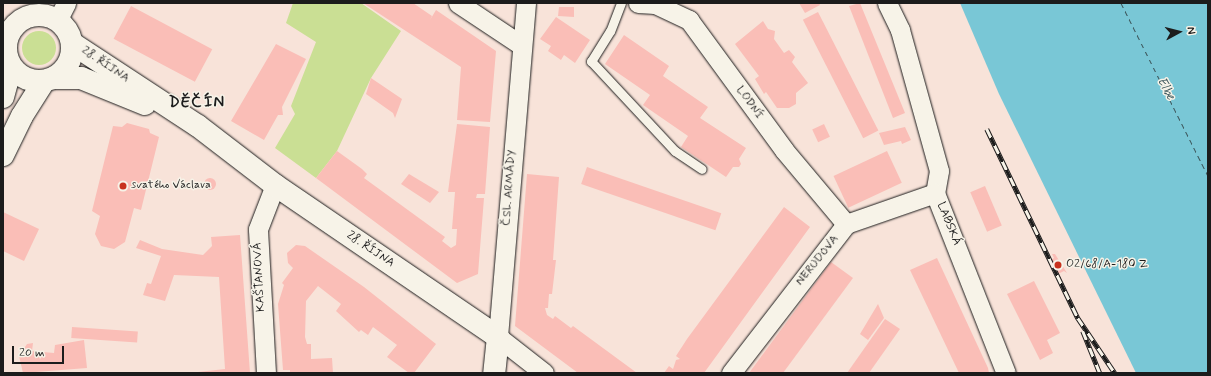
<!DOCTYPE html>
<meta charset="utf-8">
<style>
body{margin:0}
#map{position:relative;width:1211px;height:376px;overflow:hidden;background:#f8e3d9;font-family:Mynerve,sans-serif}
div>[style]{position:absolute}
[style*='--x']{left:calc(var(--x)*1px);top:calc(var(--y)*1px);width:calc(var(--w)*1px);rotate:calc(var(--a)*1deg)}
.green>*{inset:0;background:#cadf94}
.round{border-radius:50%}
.water>*{inset:0;background:#79c7d6}
.ferry>*{height:1px;margin-top:-0.5px;transform-origin:0;background:repeating-linear-gradient(90deg,#3d585d 0 5px,transparent 0 9px)}
.building>*{inset:0;background:#fabeb7;transform-origin:0 0}
.roads{filter:drop-shadow(0 0 1px #1c1c1c) drop-shadow(0 0 1px #1c1c1c)}
.service>*{height:9px;margin:-4.5px;padding:0 4.5px;transform-origin:4.5px;border-radius:4.5px;background:#f7f3e8}
.minor>*{height:19px;margin:-9.5px;padding:0 9.5px;transform-origin:9.5px;border-radius:9.5px;background:#f7f3e8}
.primary>*{height:22px;margin:-11px;padding:0 11px;transform-origin:11px;border-radius:11px;background:#f7f3e8}
.primary>.ring{margin:-11px;padding:0;box-sizing:content-box;background:none;border:22px solid #f7f3e8;border-radius:50%}
.rail>*{height:4.5px;margin-top:-2.25px;transform-origin:0;background:repeating-linear-gradient(90deg,#f7f3e8 0 9px,#1c1c1c 0 18px);box-sizing:border-box;border-block:1px solid #1c1c1c}
.dots>*{width:11px;height:11px;translate:-50% -50%;box-sizing:border-box;border:2px solid #f7f3e8;border-radius:50%}
span{translate:-50% -50%;white-space:nowrap;text-align:center;line-height:1.15;-webkit-text-stroke:3px #f7f3e8;paint-order:stroke}
.street-label{font-size:12px;color:#1c1c1c}
.poi-label{font-size:12px;color:#1c1c1c}
.left{translate:0 -50%;text-align:left}
.water-label{font-size:13px;color:#3d585d;font-style:italic}
.district-label{font-size:16px;color:#1c1c1c;font-weight:700;letter-spacing:1px}
.frame{position:absolute;inset:0;border:4px solid #1c1c1c;pointer-events:none}
.north{position:absolute;left:1159px;top:12px;width:40px;height:40px;-webkit-text-stroke:3px #f7f3e8;paint-order:stroke;rotate:83deg;font-size:11px;font-weight:700;line-height:16px;text-align:center;color:#1c1c1c}
.north::after{content:'';display:block;margin:auto;width:14px;height:18px;background:#1c1c1c;clip-path:polygon(50% 0,100% 100%,50% 72%,0 100%)}
.scale{position:absolute;left:12px;top:346px;width:52px;height:18px;box-sizing:border-box;border:2px solid #1c1c1c;border-top:0;padding-left:5px;font-size:12px;line-height:14px;white-space:nowrap;color:#1c1c1c;-webkit-text-stroke:3px #f7f3e8;paint-order:stroke}
</style>
<div id="map">
<div class="green">
<div style="clip-path:polygon(293px 3px,361px 3px,401px 31px,371px 78px,337px 151px,316px 178px,275px 148px,295px 114px,291px 106px,316px 42px,286px 23px)"></div>
<div class="round" style="left:22px;top:31px;width:34px;height:34px"></div>
</div>
<div class="water">
<div style="clip-path:polygon(960px 3px,1208px 3px,1208px 373px,1136px 373px,999px 94px)"></div>
</div>
<div class="ferry">
<div style="--x:1121;--y:3;--w:194;--a:63.3"></div>
</div>
<div class="building">
<div style="clip-path:polygon(363px 3px,413px 3px,432px 16px,430px 20px,436px 10px,496px 51px,490px 122px,457px 120px,461px 67px)"></div>
<div style="clip-path:polygon(799px 3px,819px 3px,820px 5px,805px 13px)"></div>
<div style="clip-path:polygon(860px 3px,905px 113px,893px 118px,849px 6px)"></div>
<div style="left:131px;top:6px;width:92px;height:37px;rotate:28deg"></div>
<div style="clip-path:polygon(559px 7px,574px 7px,574px 17px,558px 16px)"></div>
<div style="left:818px;top:12px;width:133px;height:17px;rotate:63deg"></div>
<div style="clip-path:polygon(556px 17px,590px 40px,575px 63px,564px 55px,561px 60px,548px 51px,551px 46px,540px 39px)"></div>
<div style="clip-path:polygon(763px 21px,768px 29px,775px 31px,774px 39px,784px 53px,789px 50px,795px 57px,792px 62px,808px 83px,796px 93px,796px 104px,789px 108px,777px 108px,766px 92px,764px 94px,755px 79px,759px 76px,735px 44px)"></div>
<div style="clip-path:polygon(624px 35px,669px 66px,663px 76px,708px 107px,700px 118px,746px 148px,739px 159px,741px 164px,739px 167px,733px 167px,726px 177px,681px 147px,688px 136px,643px 105px,650px 95px,605px 64px)"></div>
<div style="clip-path:polygon(276px 44px,306px 59px,282px 107px,283px 115px,278px 115px,264px 140px,231px 121px)"></div>
<div style="clip-path:polygon(371px 78px,402px 99px,395px 118px,393px 113px,366px 94px)"></div>
<div style="clip-path:polygon(127px 123px,149px 129px,150px 133px,159px 137px,141px 210px,134px 208px,125px 242px,114px 249px,101px 246px,95px 234px,100px 216px,92px 211px,113px 126px,122px 127px)"></div>
<div style="clip-path:polygon(457px 124px,490px 127px,485px 194px,477px 194px,476px 198px,484px 198px,478px 274px,457px 283px,316px 178px,337px 151px,362px 169px,367px 174px,364px 178px,445px 237px,442px 241px,451px 248px,456px 245px,457px 229px,452px 229px,455px 192px,448px 192px)"></div>
<div style="left:824px;top:124px;width:14px;height:13px;rotate:65deg"></div>
<div style="clip-path:polygon(905px 127px,911px 140px,902px 144px,901px 141px,884px 145px,879px 133px)"></div>
<div style="left:887px;top:151px;width:35px;height:59px;rotate:65deg"></div>
<div style="left:587px;top:167px;width:142px;height:18px;rotate:19deg"></div>
<div style="clip-path:polygon(409px 174px,439px 192px,430px 203px,401px 184px)"></div>
<div style="clip-path:polygon(527px 174px,559px 177px,553px 260px,556px 260px,552px 294px,549px 294px,548px 308px,545px 308px,547px 315px,553px 319px,555px 316px,571px 328px,573px 326px,637px 373px,578px 373px,515px 326px)"></div>
<div class="round" style="left:204px;top:178px;width:12px;height:12px"></div>
<div style="left:985px;top:186px;width:43px;height:16px;rotate:67deg"></div>
<div style="clip-path:polygon(784px 207px,810px 227px,704px 373px,664px 373px,669px 366px,673px 369px,676px 360px,680px 359px,676px 356px,687px 339px)"></div>
<div style="clip-path:polygon(3px 212px,39px 229px,24px 261px,3px 251px)"></div>
<div style="clip-path:polygon(240px 235px,250px 373px,189px 373px,225px 369px,219px 277px,174px 275px,165px 301px,143px 295px,147px 283px,151px 284px,161px 256px,136px 248px,140px 240px,162px 249px,203px 255px,212px 246px,211px 237px)"></div>
<div style="clip-path:polygon(296px 245px,305px 246px,364px 287px,436px 344px,414px 373px,409px 373px,387px 357px,397px 345px,373px 327px,368px 335px,361px 330px,359px 332px,336px 311px,341px 304px,318px 286px,306px 301px,305px 337px,307px 344px,311px 344px,311px 359px,332px 358px,333px 373px,290px 373px,290px 370px,283px 370px,278px 304px,284px 285px,282px 283px,293px 268px,288px 263px,287px 253px)"></div>
<div style="clip-path:polygon(1052px 254px,1055px 254px,1067px 273px,1064px 271px,1058px 274px,1051px 260px,1054px 258px)"></div>
<div style="clip-path:polygon(937px 258px,988px 368px,989px 373px,959px 373px,910px 270px)"></div>
<div style="clip-path:polygon(831px 262px,853px 278px,783px 373px,749px 373px)"></div>
<div style="clip-path:polygon(1034px 281px,1060px 333px,1047px 340px,1053px 353px,1040px 360px,1007px 294px)"></div>
<div style="clip-path:polygon(878px 304px,884px 318px,868px 340px,860px 334px)"></div>
<div style="clip-path:polygon(885px 319px,900px 329px,869px 373px,847px 373px)"></div>
<div style="left:72px;top:327px;width:66px;height:11px;rotate:4deg"></div>
<div style="clip-path:polygon(84px 340px,87px 368px,23px 373px,19px 356px,27px 344px,33px 343px,32px 351px,54px 353px,55px 345px)"></div>
</div>
<div class="roads">
<div class="service">
<div style="--x:621;--y:3;--w:30;--a:111"></div>
<div style="--x:610;--y:31;--w:36;--a:122"></div>
<div style="--x:591;--y:61;--w:123;--a:47"></div>
<div style="--x:675;--y:151;--w:32;--a:34"></div>
</div>
<div class="minor">
<div style="--x:458;--y:3;--w:76;--a:33.7"></div>
<div style="--x:526;--y:3;--w:335;--a:94.8"></div>
<div style="--x:498;--y:337;--w:58;--a:38"></div>
<div style="--x:638;--y:3;--w:17;--a:3"></div>
<div style="--x:655;--y:4;--w:38;--a:25"></div>
<div style="--x:689;--y:20;--w:161;--a:53.8"></div>
<div style="--x:784;--y:150;--w:97;--a:50"></div>
<div style="--x:887;--y:3;--w:30;--a:64"></div>
<div style="--x:900;--y:30;--w:146;--a:74.5"></div>
<div style="--x:939;--y:171;--w:22;--a:100"></div>
<div style="--x:935;--y:193;--w:193;--a:68.5"></div>
<div style="--x:58;--y:19;--w:18;--a:-63"></div>
<div style="--x:3;--y:38;--w:3;--a:18"></div>
<div style="--x:266;--y:373;--w:144;--a:-93.2"></div>
<div style="--x:258;--y:229;--w:47;--a:-68.9"></div>
<div style="--x:731;--y:373;--w:188;--a:-52.3"></div>
<div style="--x:846;--y:224;--w:94;--a:-19.2"></div>
</div>
<div class="primary">
<div class="ring" style="left:6px;top:15px;width:44px;height:44px"></div>
<div style="--x:73;--y:44;--w:149;--a:33.3"></div>
<div style="--x:198;--y:126;--w:97;--a:37.5"></div>
<div style="--x:275;--y:185;--w:270;--a:34.3"></div>
<div style="--x:498;--y:337;--w:36;--a:96"></div>
<div style="--x:54;--y:78;--w:27;--a:0"></div>
<div style="--x:81;--y:78;--w:69;--a:22.1"></div>
<div style="--x:3;--y:97;--w:16;--a:-75"></div>
<div style="--x:7;--y:82;--w:26;--a:-92"></div>
<div style="--x:3;--y:155;--w:43;--a:-64"></div>
<div style="--x:22;--y:116;--w:41;--a:-57.8"></div>
</div>
</div>
<div class="rail">
<div style="--x:987;--y:129;--w:210;--a:64.3"></div>
<div style="--x:1078;--y:318;--w:66;--a:56.1"></div>
<div style="--x:1083;--y:331;--w:45;--a:68"></div>
</div>
<div class="dots">
<div style="left:123px;top:186px;background:#c8321e"></div>
<div style="left:1058px;top:265px;background:#c8321e"></div>
</div>
<div class="street-label">
<span style="left:105px;top:65px;rotate:34deg">28. ŘÍJNA</span>
<span style="left:749px;top:103px;rotate:54deg">LODNÍ</span>
<span style="left:510px;top:188px;rotate:-86deg">ČSL. ARMÁDY</span>
<span style="left:948px;top:224px;rotate:68deg">LABSKÁ</span>
<span style="left:370px;top:250px;rotate:34deg">28. ŘÍJNA</span>
<span style="left:818px;top:261px;rotate:-52deg">NERUDOVA</span>
<span style="left:260px;top:277px;rotate:-93deg">KAŠTANOVÁ</span>
</div>
<div class="poi-label">
<span class="left" style="left:131px;top:186px">svatého Václava</span>
<span class="left" style="left:1066px;top:265px">O2/68/A-180 Z</span>
</div>
<div class="water-label">
<span style="left:1165px;top:89px;rotate:63deg">Elbe</span>
</div>
<div class="district-label">
<span style="left:197px;top:103px">DĚČÍN</span>
</div>
<div class="frame"></div>
<div class="north">N</div>
<div class="scale">20 m</div>
</div>
